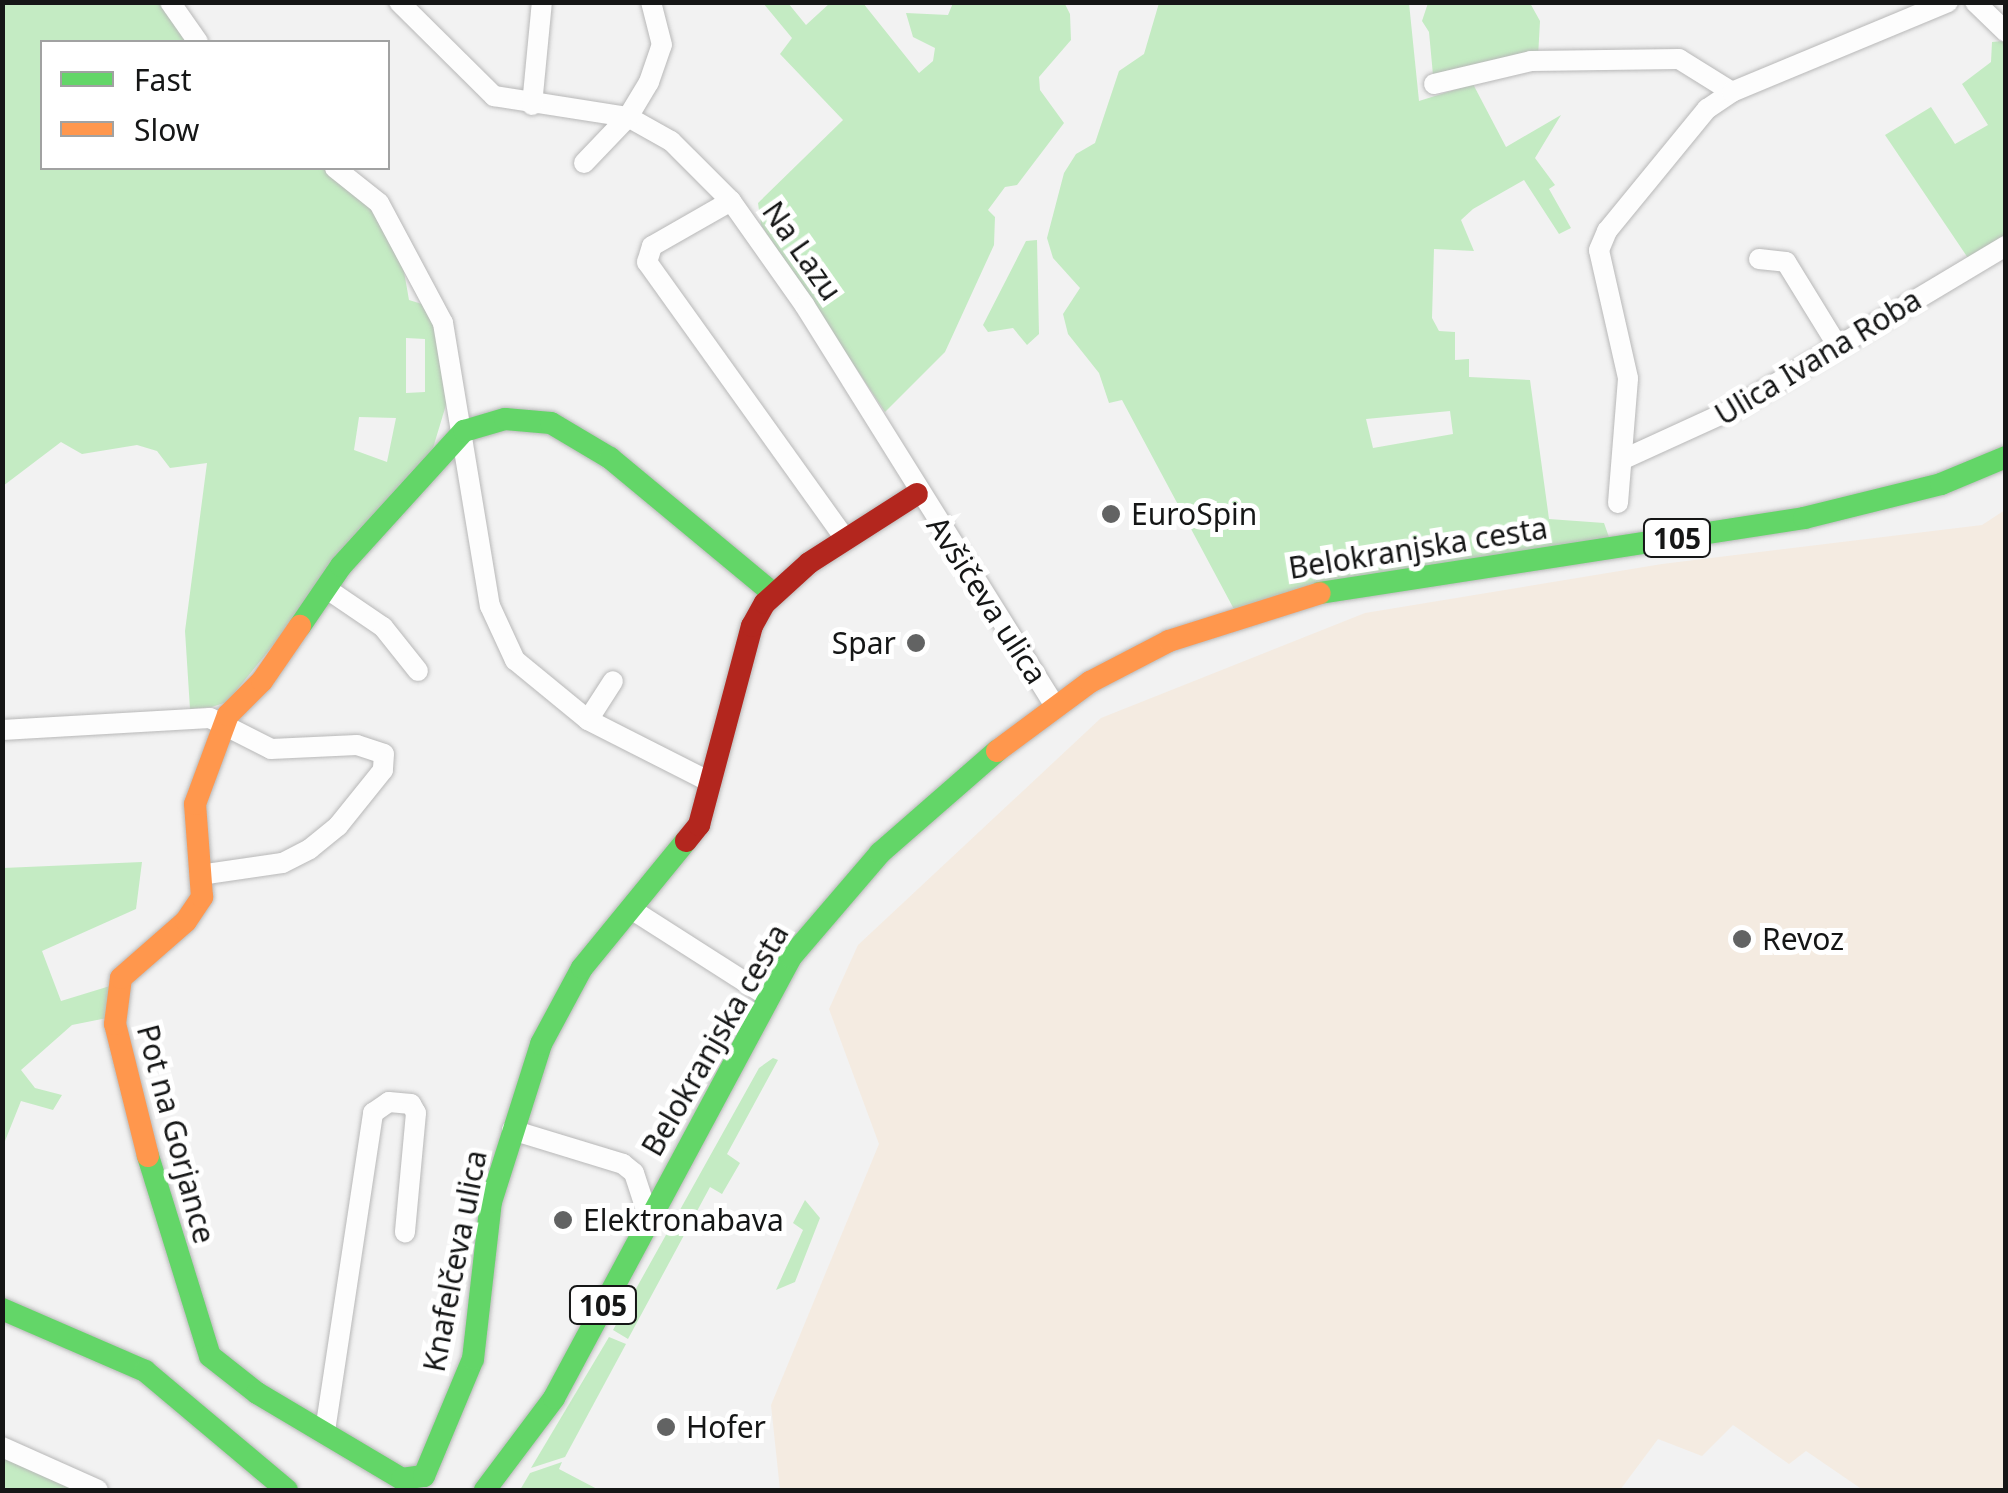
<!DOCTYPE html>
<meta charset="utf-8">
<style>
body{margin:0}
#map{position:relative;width:2008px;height:1493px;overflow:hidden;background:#f2f2f2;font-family:"Noto Sans",sans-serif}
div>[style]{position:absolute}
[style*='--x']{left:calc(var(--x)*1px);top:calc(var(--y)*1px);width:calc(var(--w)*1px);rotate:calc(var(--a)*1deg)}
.industrial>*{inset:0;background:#f4ebe1}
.green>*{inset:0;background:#c4ebc3}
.roads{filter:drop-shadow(0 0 2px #b8b8b8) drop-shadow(0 0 2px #b8b8b8)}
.street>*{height:20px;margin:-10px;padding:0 10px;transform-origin:10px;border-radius:10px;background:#fdfdfd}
.fast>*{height:22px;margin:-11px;padding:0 11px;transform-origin:11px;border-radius:11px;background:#63d668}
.slow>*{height:22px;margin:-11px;padding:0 11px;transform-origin:11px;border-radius:11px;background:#ff974d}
.jam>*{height:22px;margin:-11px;padding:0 11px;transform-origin:11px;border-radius:11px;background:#b3261e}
.dots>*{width:28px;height:28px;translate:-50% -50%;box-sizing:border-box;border:5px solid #fff;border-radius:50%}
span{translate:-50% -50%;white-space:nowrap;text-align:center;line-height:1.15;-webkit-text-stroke:10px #fff;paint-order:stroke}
.shield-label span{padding:2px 8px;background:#fff;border:2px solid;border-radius:8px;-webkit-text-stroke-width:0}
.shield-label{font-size:28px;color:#151616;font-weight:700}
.street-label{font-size:30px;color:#151616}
.poi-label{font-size:30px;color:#151616}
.left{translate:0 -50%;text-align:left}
.right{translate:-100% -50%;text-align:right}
.frame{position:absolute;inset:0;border:5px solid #151616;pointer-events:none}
.legend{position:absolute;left:40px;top:40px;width:350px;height:130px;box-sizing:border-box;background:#fff;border:2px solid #a1a2a2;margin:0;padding:12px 18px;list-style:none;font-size:30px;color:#151616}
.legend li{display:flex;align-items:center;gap:20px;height:50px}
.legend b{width:50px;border:2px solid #a1a2a2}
</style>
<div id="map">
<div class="industrial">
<div style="clip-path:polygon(2005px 510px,2005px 1490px,1863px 1490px,1806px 1451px,1789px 1464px,1733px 1425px,1702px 1456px,1658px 1439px,1620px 1490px,780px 1490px,771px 1405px,879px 1144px,829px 1009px,858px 945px,1101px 718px,1365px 613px,1662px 564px,1982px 525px)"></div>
</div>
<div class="green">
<div style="clip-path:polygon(evenodd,3px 3px,161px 3px,189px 42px,42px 42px,42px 168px,326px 168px,354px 187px,399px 243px,409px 300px,425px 305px,437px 321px,449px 395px,433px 448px,227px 702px,212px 707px,190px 709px,185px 631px,207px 463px,170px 468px,157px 451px,137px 445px,82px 454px,61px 442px,3px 486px,3px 3px,406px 338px,425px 339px,425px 392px,406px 393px,406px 338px,3px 3px,359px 417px,396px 418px,387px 462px,354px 450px,359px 417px)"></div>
<div style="clip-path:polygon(763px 3px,788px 3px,806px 25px,830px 3px,863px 3px,919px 73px,933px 61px,935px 48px,913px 37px,906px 13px,948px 15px,953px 3px,1064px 2px,1070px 14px,1071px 40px,1039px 77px,1040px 90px,1064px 123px,1017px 185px,1005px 187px,988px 210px,995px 217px,994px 245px,945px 352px,885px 412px,761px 225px,758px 203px,843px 120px,780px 54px,792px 38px)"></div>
<div style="clip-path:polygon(evenodd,1159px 3px,1409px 3px,1419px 101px,1473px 84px,1506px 147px,1561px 115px,1535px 158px,1555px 185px,1549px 189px,1571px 228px,1559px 234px,1524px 180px,1473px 209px,1461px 220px,1474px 251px,1434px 249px,1432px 318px,1439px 331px,1455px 332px,1455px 360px,1469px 359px,1469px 377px,1530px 380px,1549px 519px,1604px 523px,1610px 540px,1236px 613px,1122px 400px,1109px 403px,1099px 373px,1068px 334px,1063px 314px,1080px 288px,1053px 258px,1047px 238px,1064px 173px,1076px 154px,1095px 143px,1119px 71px,1144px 54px,1159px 3px,1450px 411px,1453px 434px,1373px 448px,1366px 419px,1450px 411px)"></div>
<div style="clip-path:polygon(1428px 3px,1530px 3px,1540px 21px,1538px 57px,1433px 75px,1429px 32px,1422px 21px)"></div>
<div style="clip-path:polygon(2003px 41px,2005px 238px,1968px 258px,1885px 135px,1931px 107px,1955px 144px,1988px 125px,1962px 84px,1991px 62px,1992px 42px)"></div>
<div style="clip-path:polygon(1037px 240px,1039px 334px,1027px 345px,1013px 328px,988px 332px,983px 325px,1026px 241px)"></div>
<div style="clip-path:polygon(142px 862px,136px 909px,42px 951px,61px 1001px,110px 986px,112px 1017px,72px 1025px,21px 1070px,35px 1088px,62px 1095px,53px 1110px,21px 1101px,3px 1146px,3px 868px)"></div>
<div style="clip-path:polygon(773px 1058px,778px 1060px,727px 1154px,740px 1163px,722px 1194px,710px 1187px,628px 1339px,613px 1330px,759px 1068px)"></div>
<div style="clip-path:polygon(805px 1200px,820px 1218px,795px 1282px,776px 1290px,803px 1230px,793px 1223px)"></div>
<div style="clip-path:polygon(609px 1337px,626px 1344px,565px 1457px,531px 1468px)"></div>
<div style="clip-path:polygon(2px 1457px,84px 1490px,3px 1490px)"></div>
<div style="clip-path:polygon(562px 1462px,559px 1469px,599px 1490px,520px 1490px,530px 1473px)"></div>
</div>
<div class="roads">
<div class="street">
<div style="--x:170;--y:2;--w:49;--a:55"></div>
<div style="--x:399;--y:2;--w:134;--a:44.7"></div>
<div style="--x:494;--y:96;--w:136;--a:8.9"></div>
<div style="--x:628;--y:117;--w:49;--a:29.2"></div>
<div style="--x:671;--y:141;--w:85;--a:45"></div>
<div style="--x:731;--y:201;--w:128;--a:54.8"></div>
<div style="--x:805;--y:306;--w:473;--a:58"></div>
<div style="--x:1975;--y:2;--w:43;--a:44.1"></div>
<div style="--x:1434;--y:84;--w:100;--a:-13.3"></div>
<div style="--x:1531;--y:61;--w:148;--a:-0.8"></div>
<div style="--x:1679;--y:59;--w:62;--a:31.9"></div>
<div style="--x:532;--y:105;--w:103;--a:-84.5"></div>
<div style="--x:584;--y:163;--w:64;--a:-46.3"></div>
<div style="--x:628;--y:117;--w:41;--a:-59"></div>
<div style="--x:649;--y:82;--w:39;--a:-71"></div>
<div style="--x:662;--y:45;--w:44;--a:-104.3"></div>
<div style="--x:335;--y:168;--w:56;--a:38.5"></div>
<div style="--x:379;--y:203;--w:136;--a:61.9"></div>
<div style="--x:443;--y:323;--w:287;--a:80.6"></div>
<div style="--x:490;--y:606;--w:60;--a:65.2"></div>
<div style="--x:515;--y:660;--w:94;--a:39.4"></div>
<div style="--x:588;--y:720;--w:137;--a:26.9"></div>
<div style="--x:731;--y:201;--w:91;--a:150.3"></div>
<div style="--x:652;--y:246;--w:17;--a:107"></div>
<div style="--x:647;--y:262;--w:340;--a:54.4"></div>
<div style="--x:1759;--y:259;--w:27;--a:6"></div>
<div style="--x:1786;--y:262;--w:97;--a:58.4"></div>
<div style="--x:1626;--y:458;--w:120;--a:-24.6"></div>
<div style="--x:1735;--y:408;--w:316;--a:-30.9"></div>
<div style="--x:1618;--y:503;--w:125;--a:-85.4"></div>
<div style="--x:1628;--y:378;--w:131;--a:-102.8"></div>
<div style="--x:1599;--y:250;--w:21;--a:-67"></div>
<div style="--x:1607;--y:231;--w:158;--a:-50.7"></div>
<div style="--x:1707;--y:109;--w:30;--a:-34"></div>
<div style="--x:1732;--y:92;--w:234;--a:-22.6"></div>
<div style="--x:327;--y:589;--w:68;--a:34.2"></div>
<div style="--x:383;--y:627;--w:56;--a:51.5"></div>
<div style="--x:588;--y:720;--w:46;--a:-57.3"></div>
<div style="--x:2;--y:730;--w:208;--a:-3.3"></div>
<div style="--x:210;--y:718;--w:68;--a:26.9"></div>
<div style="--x:271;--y:749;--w:86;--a:-2.7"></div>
<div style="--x:357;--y:745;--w:28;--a:18"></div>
<div style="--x:384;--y:754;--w:16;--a:94"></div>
<div style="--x:383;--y:770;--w:72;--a:128.8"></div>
<div style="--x:338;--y:826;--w:36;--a:141"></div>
<div style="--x:310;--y:849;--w:31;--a:153"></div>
<div style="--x:282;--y:863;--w:83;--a:171.7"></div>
<div style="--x:631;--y:909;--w:161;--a:32.6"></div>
<div style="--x:512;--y:1130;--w:116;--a:17"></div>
<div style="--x:623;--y:1164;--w:14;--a:39"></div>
<div style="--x:634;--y:1173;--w:48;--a:71.9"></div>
<div style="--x:325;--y:1431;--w:322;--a:-81.4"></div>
<div style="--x:373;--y:1113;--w:19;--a:-35"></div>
<div style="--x:389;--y:1102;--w:22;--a:5"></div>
<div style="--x:411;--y:1104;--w:10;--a:61"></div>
<div style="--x:416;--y:1113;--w:120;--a:95.3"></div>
<div style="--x:2;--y:1447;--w:105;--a:24.1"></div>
</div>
<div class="fast">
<div style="--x:1320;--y:593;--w:490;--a:-8.8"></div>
<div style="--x:1804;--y:518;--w:141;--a:-13.9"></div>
<div style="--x:1941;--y:484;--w:70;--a:-22.6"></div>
<div style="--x:300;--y:626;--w:73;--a:-55.7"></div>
<div style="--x:341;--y:566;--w:183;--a:-47.7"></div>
<div style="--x:464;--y:431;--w:43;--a:-16.3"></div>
<div style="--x:505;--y:419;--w:46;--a:5"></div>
<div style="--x:551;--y:423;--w:69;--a:30.7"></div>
<div style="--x:610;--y:458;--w:213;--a:39.7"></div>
<div style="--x:148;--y:1156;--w:209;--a:72.8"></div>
<div style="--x:210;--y:1356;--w:60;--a:38.2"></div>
<div style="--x:257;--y:1393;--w:169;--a:30.7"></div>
<div style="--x:402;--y:1479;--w:22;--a:-8"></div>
<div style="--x:424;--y:1476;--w:127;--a:-67.3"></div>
<div style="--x:473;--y:1359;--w:158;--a:-83.5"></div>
<div style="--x:491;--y:1202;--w:166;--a:-72.4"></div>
<div style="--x:541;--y:1044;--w:86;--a:-61.7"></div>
<div style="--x:582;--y:968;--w:164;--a:-50.7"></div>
<div style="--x:2;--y:1309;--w:156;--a:23.4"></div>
<div style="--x:145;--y:1371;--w:185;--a:40"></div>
<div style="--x:485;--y:1490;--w:115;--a:-53.1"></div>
<div style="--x:554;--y:1398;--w:501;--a:-61.75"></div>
<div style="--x:791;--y:957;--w:137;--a:-49.4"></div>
<div style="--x:880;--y:853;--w:155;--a:-41.1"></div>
</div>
<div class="slow">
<div style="--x:997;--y:751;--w:116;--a:-36.6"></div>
<div style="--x:1090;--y:682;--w:89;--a:-27.4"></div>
<div style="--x:1169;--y:641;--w:158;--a:-17.6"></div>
<div style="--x:148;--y:1156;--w:136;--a:-104"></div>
<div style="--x:115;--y:1024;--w:46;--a:-82.6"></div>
<div style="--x:121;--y:978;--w:86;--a:-41.2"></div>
<div style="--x:186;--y:921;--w:29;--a:-56"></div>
<div style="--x:202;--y:897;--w:93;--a:-94.3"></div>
<div style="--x:195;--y:804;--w:95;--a:-69.7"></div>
<div style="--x:228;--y:715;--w:48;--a:-45"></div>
<div style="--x:262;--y:681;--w:67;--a:-55.4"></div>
</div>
<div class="jam">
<div style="--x:686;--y:841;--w:21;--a:-51"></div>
<div style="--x:699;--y:825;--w:206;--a:-75.1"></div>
<div style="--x:752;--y:626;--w:26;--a:-61"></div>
<div style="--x:765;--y:603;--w:59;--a:-42.3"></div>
<div style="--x:809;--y:563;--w:128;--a:-32.6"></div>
</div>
</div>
<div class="dots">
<div style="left:1111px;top:514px;background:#626363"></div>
<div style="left:916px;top:643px;background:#626363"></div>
<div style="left:1742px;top:939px;background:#626363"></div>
<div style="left:563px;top:1220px;background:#626363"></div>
<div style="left:666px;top:1427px;background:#626363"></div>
</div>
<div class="shield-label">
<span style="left:1677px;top:538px">105</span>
<span style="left:603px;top:1305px">105</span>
</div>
<div class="street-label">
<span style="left:802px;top:251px;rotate:55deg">Na Lazu</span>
<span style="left:1818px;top:357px;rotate:-31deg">Ulica Ivana Roba</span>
<span style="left:1418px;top:548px;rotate:-9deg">Belokranjska cesta</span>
<span style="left:987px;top:600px;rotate:57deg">Avšičeva ulica</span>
<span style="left:715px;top:1040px;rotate:-60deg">Belokranjska cesta</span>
<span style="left:176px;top:1134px;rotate:75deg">Pot na Gorjance</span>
<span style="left:455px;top:1261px;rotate:-79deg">Knafelčeva ulica</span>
</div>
<div class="poi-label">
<span class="left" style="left:1131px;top:514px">EuroSpin</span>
<span class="right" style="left:896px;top:643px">Spar</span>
<span class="left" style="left:1762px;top:939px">Revoz</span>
<span class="left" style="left:583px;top:1220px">Elektronabava</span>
<span class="left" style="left:686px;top:1427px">Hofer</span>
</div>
<div class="frame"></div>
<ul class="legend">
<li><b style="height:12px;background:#63d668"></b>Fast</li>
<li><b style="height:12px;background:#ff974d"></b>Slow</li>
</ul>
</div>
